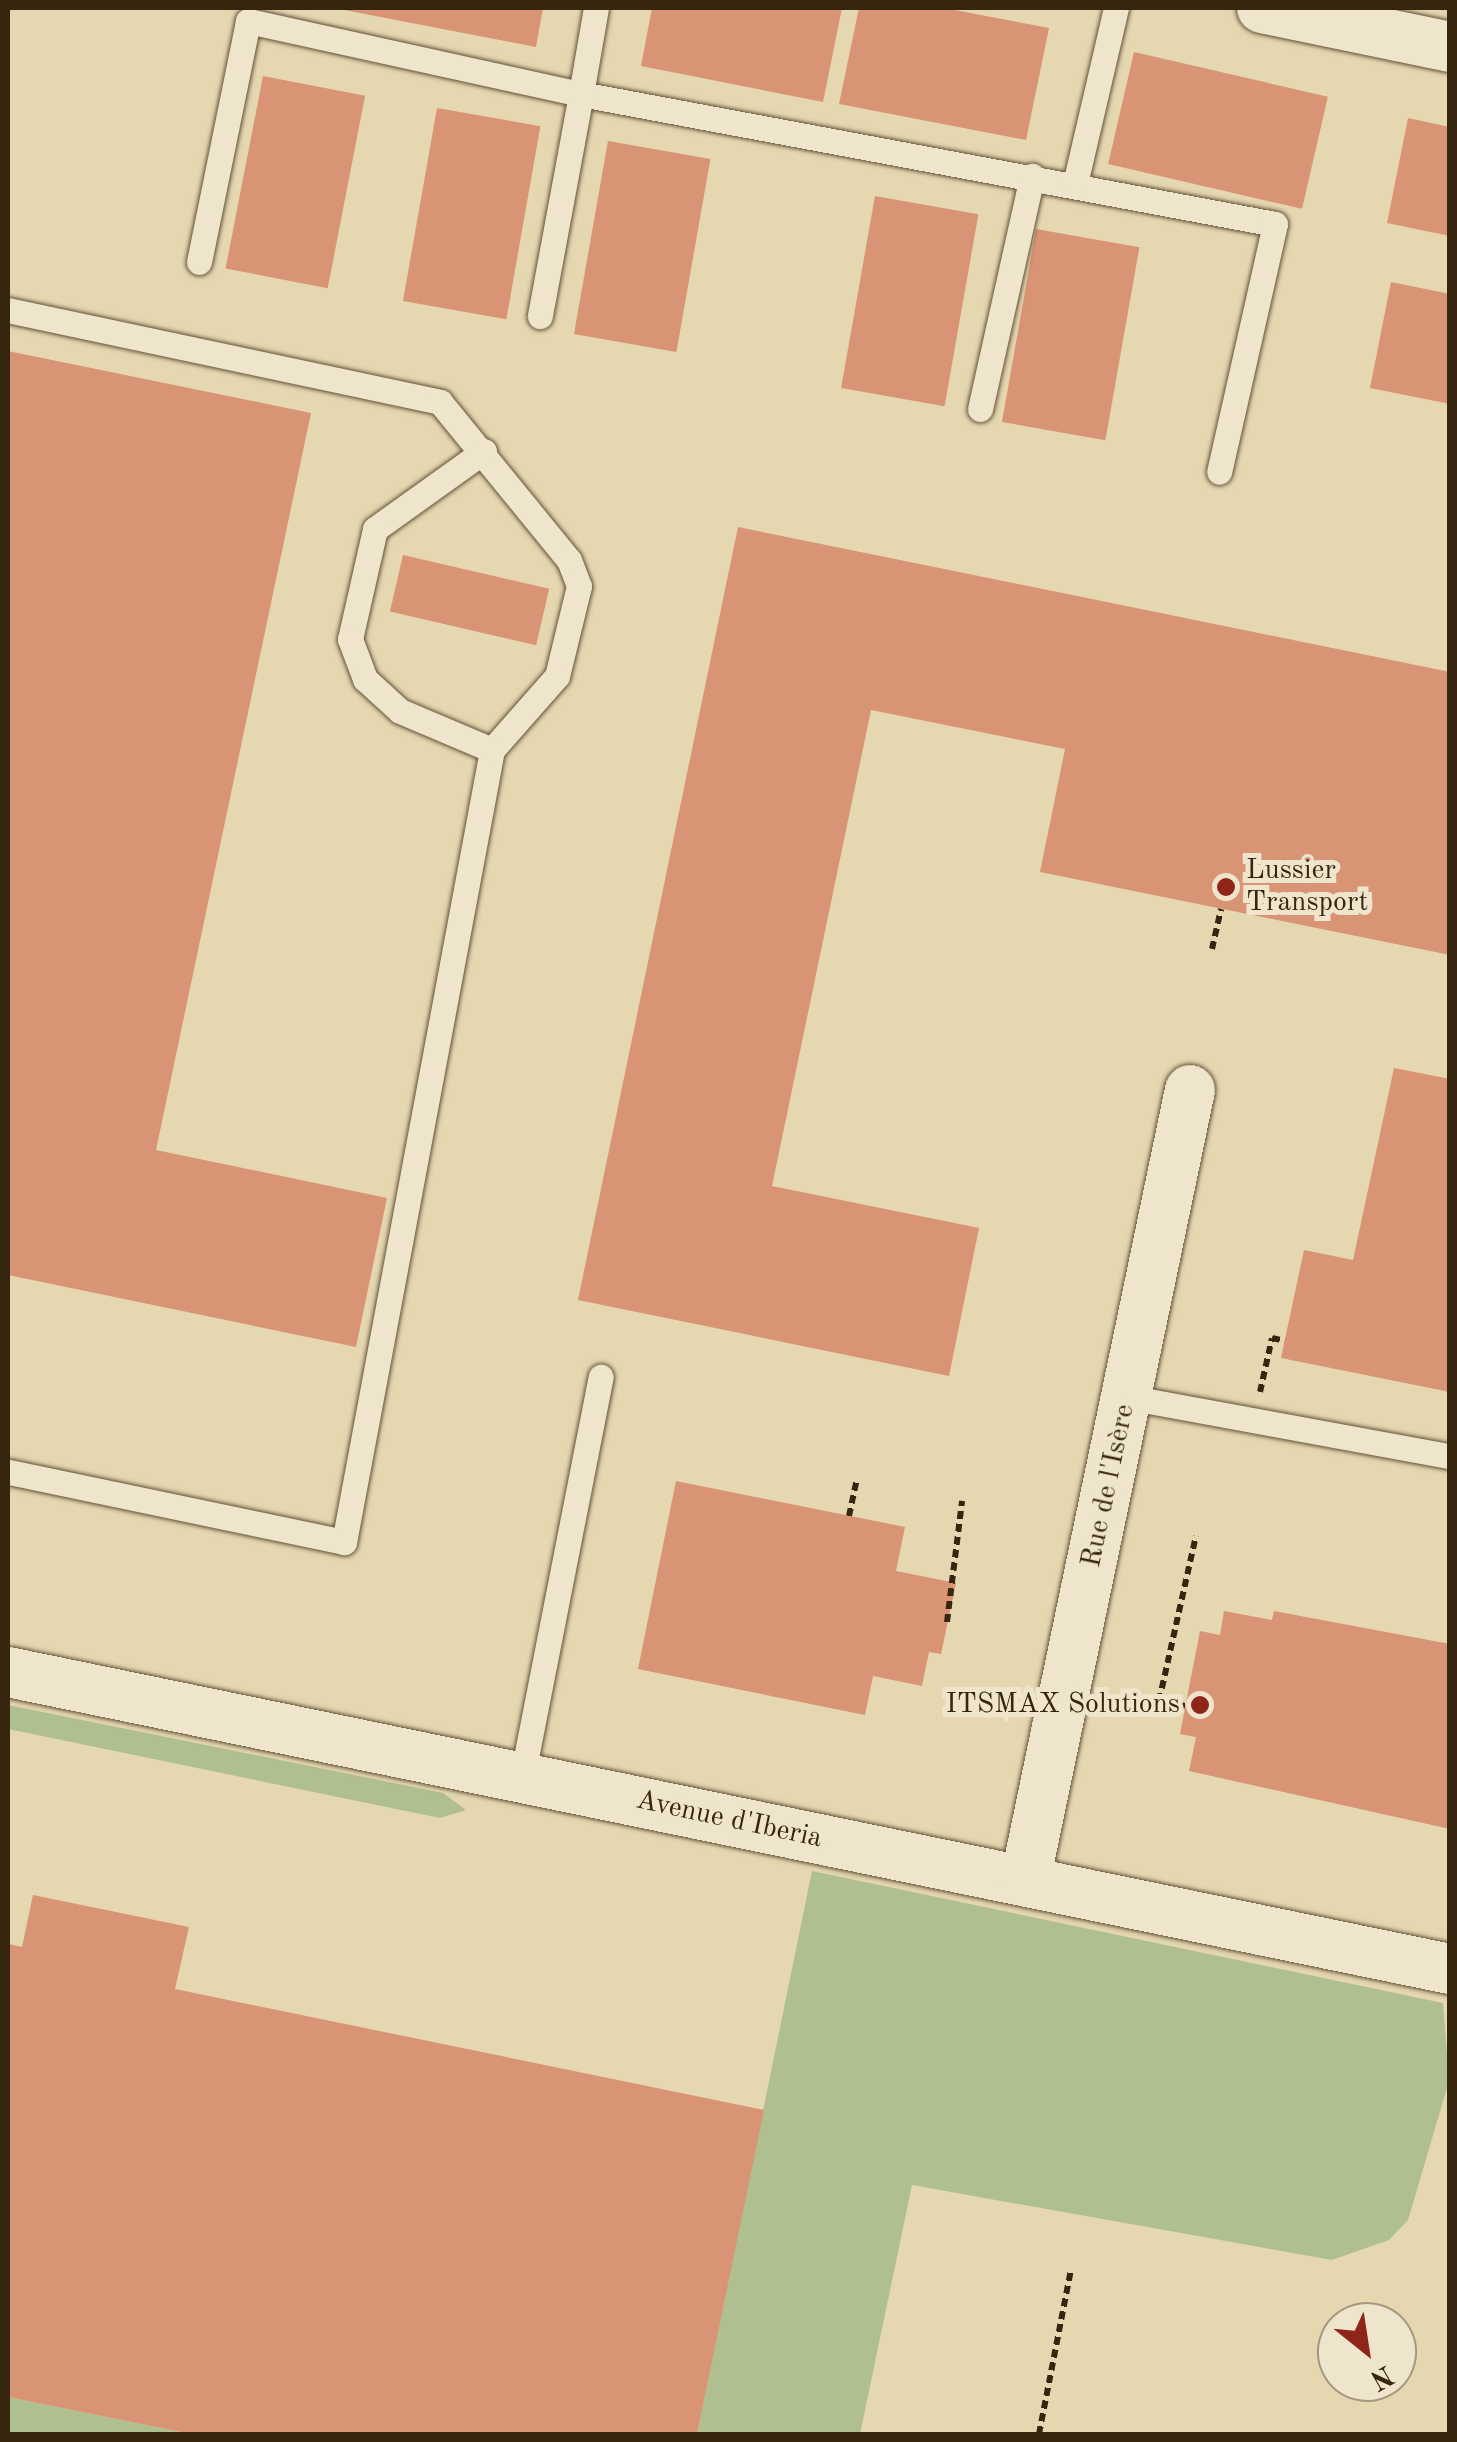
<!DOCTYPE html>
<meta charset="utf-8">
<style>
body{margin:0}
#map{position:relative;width:1457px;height:2442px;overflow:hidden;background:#e5d7b0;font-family:"Old Standard TT",serif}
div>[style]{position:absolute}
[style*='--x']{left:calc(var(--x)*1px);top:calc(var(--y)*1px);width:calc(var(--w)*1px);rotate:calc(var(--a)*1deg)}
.green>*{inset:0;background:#afbf8f}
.building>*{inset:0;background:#d89474;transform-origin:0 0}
.path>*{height:6px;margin-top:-3px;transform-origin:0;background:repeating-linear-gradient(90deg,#36250f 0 8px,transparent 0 13px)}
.roads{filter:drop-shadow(0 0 2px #625237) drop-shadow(0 0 2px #625237)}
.service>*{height:25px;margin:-12.5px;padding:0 12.5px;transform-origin:12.5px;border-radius:12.5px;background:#eee5cc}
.minor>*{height:50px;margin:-25px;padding:0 25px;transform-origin:25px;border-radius:25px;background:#eee5cc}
.dots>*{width:28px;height:28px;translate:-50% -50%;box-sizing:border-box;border:5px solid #eee5cc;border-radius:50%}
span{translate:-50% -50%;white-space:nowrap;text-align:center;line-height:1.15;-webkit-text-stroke:10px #eee5cc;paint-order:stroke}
.poi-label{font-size:28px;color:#36250f}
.left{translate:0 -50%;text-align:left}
.right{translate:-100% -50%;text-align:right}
.street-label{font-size:28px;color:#36250f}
.frame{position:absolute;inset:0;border:10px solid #36250f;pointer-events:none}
.north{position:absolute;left:1317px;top:2302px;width:100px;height:100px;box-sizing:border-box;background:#eee5cc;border:2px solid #a49880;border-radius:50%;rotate:150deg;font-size:28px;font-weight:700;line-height:40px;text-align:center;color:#36250f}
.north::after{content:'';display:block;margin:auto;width:35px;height:45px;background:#8f2418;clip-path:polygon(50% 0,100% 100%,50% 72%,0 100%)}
</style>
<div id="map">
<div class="green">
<div style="clip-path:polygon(8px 1705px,443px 1793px,466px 1810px,440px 1818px,8px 1729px)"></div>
<div style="clip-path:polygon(812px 1871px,1443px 2003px,1449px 2081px,1408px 2220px,1389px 2240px,1332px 2260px,912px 2185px,860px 2434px,697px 2434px)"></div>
<div style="clip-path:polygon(8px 2397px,191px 2434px,8px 2434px)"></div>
</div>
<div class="building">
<div style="clip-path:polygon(334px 8px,543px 8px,536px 47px)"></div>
<div style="clip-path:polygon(652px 8px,842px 8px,823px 102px,641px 66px)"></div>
<div style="clip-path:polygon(859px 8px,944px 8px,1049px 28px,1026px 140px,839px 104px)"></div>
<div style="left:1134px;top:52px;width:199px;height:115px;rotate:13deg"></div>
<div style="left:263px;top:76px;width:104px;height:196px;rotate:11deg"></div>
<div style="left:437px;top:108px;width:105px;height:196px;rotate:10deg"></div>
<div style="clip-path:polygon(1408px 118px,1450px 127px,1450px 236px,1387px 223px)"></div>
<div style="left:608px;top:141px;width:104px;height:196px;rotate:10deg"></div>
<div style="left:875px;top:196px;width:105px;height:195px;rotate:10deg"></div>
<div style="left:1036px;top:229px;width:105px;height:196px;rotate:10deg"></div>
<div style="clip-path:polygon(1391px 282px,1450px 294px,1450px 404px,1370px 388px)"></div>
<div style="clip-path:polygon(8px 351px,311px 413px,156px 1150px,387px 1198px,356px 1347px,8px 1275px)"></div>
<div style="clip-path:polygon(738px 527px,1450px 672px,1450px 955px,1040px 872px,1065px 749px,871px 710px,772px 1186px,979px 1228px,949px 1376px,578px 1300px)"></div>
<div style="left:403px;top:555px;width:150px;height:58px;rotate:13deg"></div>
<div style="clip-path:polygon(1394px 1068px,1450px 1079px,1450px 1392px,1281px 1358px,1304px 1250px,1353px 1260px)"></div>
<div style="clip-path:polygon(676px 1481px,905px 1527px,896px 1571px,956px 1583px,941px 1654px,929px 1652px,922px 1686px,873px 1676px,865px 1715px,638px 1669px)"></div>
<div style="clip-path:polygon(1224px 1611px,1272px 1620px,1274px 1611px,1450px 1644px,1450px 1829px,1189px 1771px,1196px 1737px,1180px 1734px,1200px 1631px,1220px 1635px)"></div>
<div style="clip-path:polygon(33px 1895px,189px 1927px,175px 1989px,764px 2110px,697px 2434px,191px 2434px,8px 2397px,8px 1944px,22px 1947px)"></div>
</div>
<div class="path">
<div style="--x:1212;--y:949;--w:41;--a:-77.3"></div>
<div style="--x:1260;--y:1392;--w:55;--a:-77.5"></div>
<div style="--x:1272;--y:1338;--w:13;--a:13"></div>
<div style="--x:849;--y:1516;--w:38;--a:-78"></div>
<div style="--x:947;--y:1622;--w:122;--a:-82.9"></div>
<div style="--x:1185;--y:1706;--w:26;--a:-169"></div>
<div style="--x:1159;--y:1701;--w:169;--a:-77.4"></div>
<div style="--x:1039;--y:2434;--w:167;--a:-79"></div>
</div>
<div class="roads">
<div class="service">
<div style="--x:596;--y:8;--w:87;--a:99.9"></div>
<div style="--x:581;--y:94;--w:706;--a:10.61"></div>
<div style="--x:1275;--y:224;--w:254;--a:102.7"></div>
<div style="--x:1075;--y:184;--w:181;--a:-76.9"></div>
<div style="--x:199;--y:262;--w:246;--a:-78.5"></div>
<div style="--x:248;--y:21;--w:341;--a:12.4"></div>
<div style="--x:581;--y:94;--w:226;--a:100.5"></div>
<div style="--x:8;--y:310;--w:442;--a:12"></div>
<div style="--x:440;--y:402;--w:204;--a:50.8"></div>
<div style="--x:569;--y:560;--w:28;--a:69"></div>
<div style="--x:579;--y:586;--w:93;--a:103.7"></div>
<div style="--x:557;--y:676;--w:98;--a:131.3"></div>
<div style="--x:492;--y:750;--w:806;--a:100.58"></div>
<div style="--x:344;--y:1542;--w:343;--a:-168.2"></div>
<div style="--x:980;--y:409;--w:239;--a:-77.4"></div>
<div style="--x:484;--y:451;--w:134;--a:144.4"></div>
<div style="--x:375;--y:529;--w:113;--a:102.8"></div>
<div style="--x:350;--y:639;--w:43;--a:69.4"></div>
<div style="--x:365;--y:679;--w:47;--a:42.4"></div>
<div style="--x:400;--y:711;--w:100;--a:23"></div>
<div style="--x:1127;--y:1397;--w:328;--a:10.4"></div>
<div style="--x:522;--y:1778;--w:409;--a:-78.9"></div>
</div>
<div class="minor">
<div style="--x:1262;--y:8;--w:192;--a:11.7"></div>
<div style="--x:8;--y:1672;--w:1472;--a:11.64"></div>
<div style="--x:1025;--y:1881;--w:808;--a:-78.22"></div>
</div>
</div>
<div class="dots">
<div style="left:1226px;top:887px;background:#8f2418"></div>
<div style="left:1200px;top:1705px;background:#8f2418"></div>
</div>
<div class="poi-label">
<span class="left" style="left:1246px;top:887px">Lussier<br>Transport</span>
<span class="right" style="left:1180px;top:1705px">ITSMAX Solutions</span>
</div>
<div class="street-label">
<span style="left:1109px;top:1486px;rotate:-78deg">Rue de l'Isère</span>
<span style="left:729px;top:1820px;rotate:12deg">Avenue d'Iberia</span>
</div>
<div class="frame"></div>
<div class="north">N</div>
</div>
